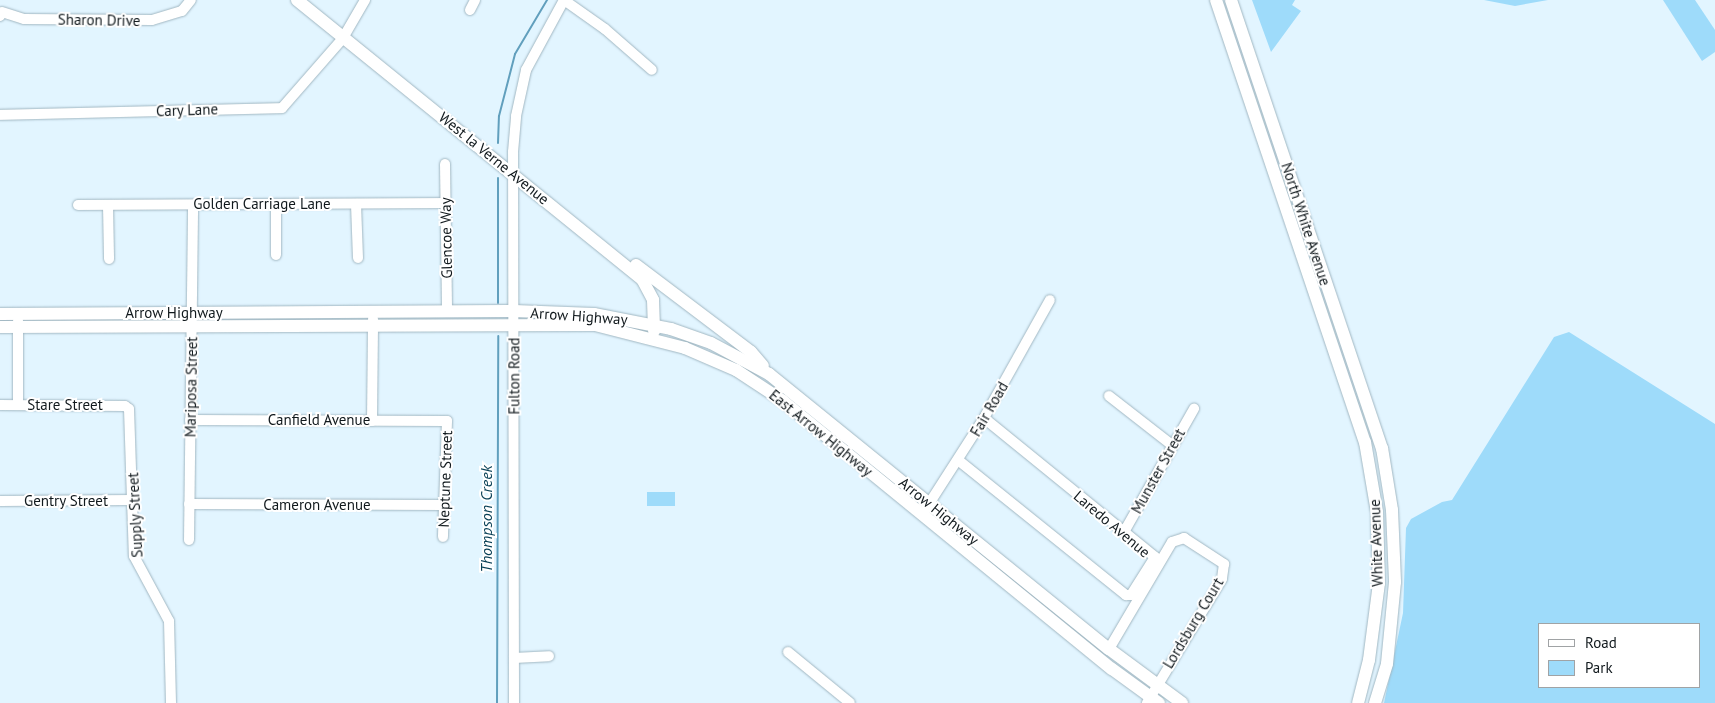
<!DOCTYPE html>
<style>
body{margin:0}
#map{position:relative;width:1715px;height:703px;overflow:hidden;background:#e2f5ff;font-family:"PT Sans",sans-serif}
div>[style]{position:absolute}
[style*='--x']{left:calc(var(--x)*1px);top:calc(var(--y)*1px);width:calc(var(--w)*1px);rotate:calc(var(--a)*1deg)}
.green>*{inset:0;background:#9edbfa;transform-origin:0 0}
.stream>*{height:2px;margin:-1px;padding:0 1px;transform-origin:1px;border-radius:1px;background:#619fbd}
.roads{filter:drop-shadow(0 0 1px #a1b7c2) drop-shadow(0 0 1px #a1b7c2)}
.minor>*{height:10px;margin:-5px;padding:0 5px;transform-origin:5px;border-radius:5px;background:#fff}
.major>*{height:12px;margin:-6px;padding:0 6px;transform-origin:6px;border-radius:6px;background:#fff}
span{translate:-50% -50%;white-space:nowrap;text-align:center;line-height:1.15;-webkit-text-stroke:4px #fff;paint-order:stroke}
.street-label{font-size:15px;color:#11191d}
.water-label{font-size:16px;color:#073f55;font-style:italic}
.legend{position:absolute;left:1538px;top:623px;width:162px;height:65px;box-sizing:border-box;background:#fff;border:1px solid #a0a3a5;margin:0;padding:6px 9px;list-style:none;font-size:15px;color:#11191d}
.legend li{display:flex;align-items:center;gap:10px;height:25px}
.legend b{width:25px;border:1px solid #a0a3a5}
</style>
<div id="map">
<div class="green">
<div style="clip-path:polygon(1252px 0,1295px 0,1292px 5px,1301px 11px,1271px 52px)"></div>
<div style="clip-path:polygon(1484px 0,1548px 0,1515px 6px)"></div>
<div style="clip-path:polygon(1663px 0,1695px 0,1715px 30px,1715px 52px,1702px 61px)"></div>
<div style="clip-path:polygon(evenodd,1569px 332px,1715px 424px,1715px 703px,1384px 703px,1403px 613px,1406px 528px,1411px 519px,1442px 502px,1452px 500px,1554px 337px,1569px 332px,1539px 624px,1699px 624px,1699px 687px,1539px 687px,1539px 624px)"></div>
<div style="left:675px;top:492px;width:14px;height:28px;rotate:90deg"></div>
</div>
<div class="stream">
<div style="--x:498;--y:143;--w:27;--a:-88"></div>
<div style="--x:499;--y:116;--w:64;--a:-75.5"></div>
<div style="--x:515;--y:54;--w:63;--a:-59.3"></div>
<div style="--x:498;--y:303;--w:125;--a:-90"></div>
<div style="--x:497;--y:703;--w:367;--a:-89.8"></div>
</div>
<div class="roads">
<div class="minor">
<div style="--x:564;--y:0;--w:50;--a:35.3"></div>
<div style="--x:605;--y:29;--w:62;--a:41.1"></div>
<div style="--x:470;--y:10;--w:11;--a:-63"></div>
<div style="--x:0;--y:16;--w:4;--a:-63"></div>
<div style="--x:2;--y:12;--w:23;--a:18"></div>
<div style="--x:24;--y:19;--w:128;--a:0.4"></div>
<div style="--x:152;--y:20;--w:31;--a:-17"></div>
<div style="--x:182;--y:11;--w:14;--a:-51"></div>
<div style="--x:0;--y:115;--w:282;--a:-1.4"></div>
<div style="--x:282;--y:108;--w:93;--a:-48.9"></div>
<div style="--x:343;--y:38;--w:44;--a:-59.9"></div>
<div style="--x:445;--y:164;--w:148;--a:89.2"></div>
<div style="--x:356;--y:204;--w:54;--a:87.9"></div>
<div style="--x:78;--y:205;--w:368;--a:-0.3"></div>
<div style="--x:108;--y:205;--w:54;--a:88.9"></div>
<div style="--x:276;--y:255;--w:51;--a:-90"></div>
<div style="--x:18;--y:321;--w:84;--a:90"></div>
<div style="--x:1109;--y:396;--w:80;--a:37.9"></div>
<div style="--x:0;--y:405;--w:125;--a:0.5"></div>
<div style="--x:125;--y:406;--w:5;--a:37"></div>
<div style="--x:129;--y:409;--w:147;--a:88.1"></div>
<div style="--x:134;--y:556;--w:74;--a:61.7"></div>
<div style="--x:169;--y:621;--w:82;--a:88.6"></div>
<div style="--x:190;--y:420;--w:257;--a:0.2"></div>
<div style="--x:447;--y:421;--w:116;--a:92"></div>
<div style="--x:372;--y:421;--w:102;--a:-89.4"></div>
<div style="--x:958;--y:460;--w:216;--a:38.8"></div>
<div style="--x:1126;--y:595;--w:5;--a:0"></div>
<div style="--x:1131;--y:595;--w:45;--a:-57.7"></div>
<div style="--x:1155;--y:557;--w:220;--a:-140.9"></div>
<div style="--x:0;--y:501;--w:132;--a:-0.4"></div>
<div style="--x:189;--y:504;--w:255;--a:0.2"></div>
<div style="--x:925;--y:510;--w:109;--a:-57.3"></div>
<div style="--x:984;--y:418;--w:135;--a:-60.8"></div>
<div style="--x:1124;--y:532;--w:142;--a:-60.4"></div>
<div style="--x:189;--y:540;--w:335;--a:-89.3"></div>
<div style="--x:1109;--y:649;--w:124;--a:-59.5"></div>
<div style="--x:1172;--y:542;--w:13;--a:-18"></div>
<div style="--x:1184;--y:538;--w:48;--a:33"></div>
<div style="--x:1224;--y:564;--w:15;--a:98"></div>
<div style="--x:1222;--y:579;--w:145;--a:121.2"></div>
<div style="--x:788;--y:652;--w:80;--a:39.4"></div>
<div style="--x:514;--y:658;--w:35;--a:-3"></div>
<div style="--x:514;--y:703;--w:551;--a:-90.1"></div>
<div style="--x:513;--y:152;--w:36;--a:-85"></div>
<div style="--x:516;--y:116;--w:47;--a:-77.7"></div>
<div style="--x:526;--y:70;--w:80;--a:-61.5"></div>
</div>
<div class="major">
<div style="--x:297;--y:0;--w:444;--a:39"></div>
<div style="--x:642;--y:279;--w:24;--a:62"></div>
<div style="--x:653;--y:300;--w:31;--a:88"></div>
<div style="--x:1216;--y:0;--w:466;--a:71.4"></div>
<div style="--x:1365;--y:442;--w:71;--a:80.3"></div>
<div style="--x:1377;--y:512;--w:71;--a:88.4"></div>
<div style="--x:1379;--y:583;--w:78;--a:97.4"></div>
<div style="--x:1369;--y:660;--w:44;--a:104.3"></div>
<div style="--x:1231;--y:0;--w:473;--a:71.4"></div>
<div style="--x:1382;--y:448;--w:63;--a:80.8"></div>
<div style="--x:1392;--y:510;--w:72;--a:87.6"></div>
<div style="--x:1395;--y:582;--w:82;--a:95.6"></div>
<div style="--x:1387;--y:664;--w:41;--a:107.1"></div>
<div style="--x:636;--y:265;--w:144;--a:37.1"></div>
<div style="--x:751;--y:352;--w:18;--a:49"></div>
<div style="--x:0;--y:314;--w:514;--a:-0.33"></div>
<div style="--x:514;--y:311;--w:80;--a:2.1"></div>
<div style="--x:594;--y:314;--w:78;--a:11"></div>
<div style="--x:671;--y:329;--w:42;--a:19.3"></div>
<div style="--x:711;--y:343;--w:66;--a:28.1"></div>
<div style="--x:769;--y:374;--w:437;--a:39"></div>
<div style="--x:1109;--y:649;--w:91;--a:36.5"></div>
<div style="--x:0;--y:327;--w:595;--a:-0.19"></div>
<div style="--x:595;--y:325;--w:93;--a:14.3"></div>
<div style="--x:685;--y:348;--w:56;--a:23.3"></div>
<div style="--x:736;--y:370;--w:56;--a:33.4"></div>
<div style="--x:783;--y:401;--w:424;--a:39.2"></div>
<div style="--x:1112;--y:669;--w:58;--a:35.9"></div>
</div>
</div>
<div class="street-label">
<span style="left:99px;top:20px;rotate:1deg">Sharon Drive</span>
<span style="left:187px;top:110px;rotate:-2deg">Cary Lane</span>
<span style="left:494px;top:158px;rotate:39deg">West la Verne Avenue</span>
<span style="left:262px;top:204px">Golden Carriage Lane</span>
<span style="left:1306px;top:224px;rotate:72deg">North White Avenue</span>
<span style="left:446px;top:238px;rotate:-91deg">Glencoe Way</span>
<span style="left:174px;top:313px">Arrow Highway</span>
<span style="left:579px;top:316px;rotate:4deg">Arrow Highway</span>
<span style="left:514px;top:376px;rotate:-90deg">Fulton Road</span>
<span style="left:191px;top:387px;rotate:-89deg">Mariposa Street</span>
<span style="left:65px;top:405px">Stare Street</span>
<span style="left:989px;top:409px;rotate:-60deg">Fair Road</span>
<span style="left:319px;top:420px">Canfield Avenue</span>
<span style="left:821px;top:433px;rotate:39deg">East Arrow Highway</span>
<span style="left:1158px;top:471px;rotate:-61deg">Munster Street</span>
<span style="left:445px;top:479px;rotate:-88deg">Neptune Street</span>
<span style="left:66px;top:501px">Gentry Street</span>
<span style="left:317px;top:505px">Cameron Avenue</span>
<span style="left:939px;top:511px;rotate:39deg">Arrow Highway</span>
<span style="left:135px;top:515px;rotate:-93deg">Supply Street</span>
<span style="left:1112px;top:524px;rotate:40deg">Laredo Avenue</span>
<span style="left:1376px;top:543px;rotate:-92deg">White Avenue</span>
<span style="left:1193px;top:623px;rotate:-59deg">Lordsburg Court</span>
</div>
<div class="water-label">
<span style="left:486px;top:519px;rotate:-90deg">Thompson Creek</span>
</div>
<ul class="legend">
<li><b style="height:6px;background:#fff"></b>Road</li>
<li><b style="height:14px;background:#9edbfa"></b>Park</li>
</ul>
</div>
